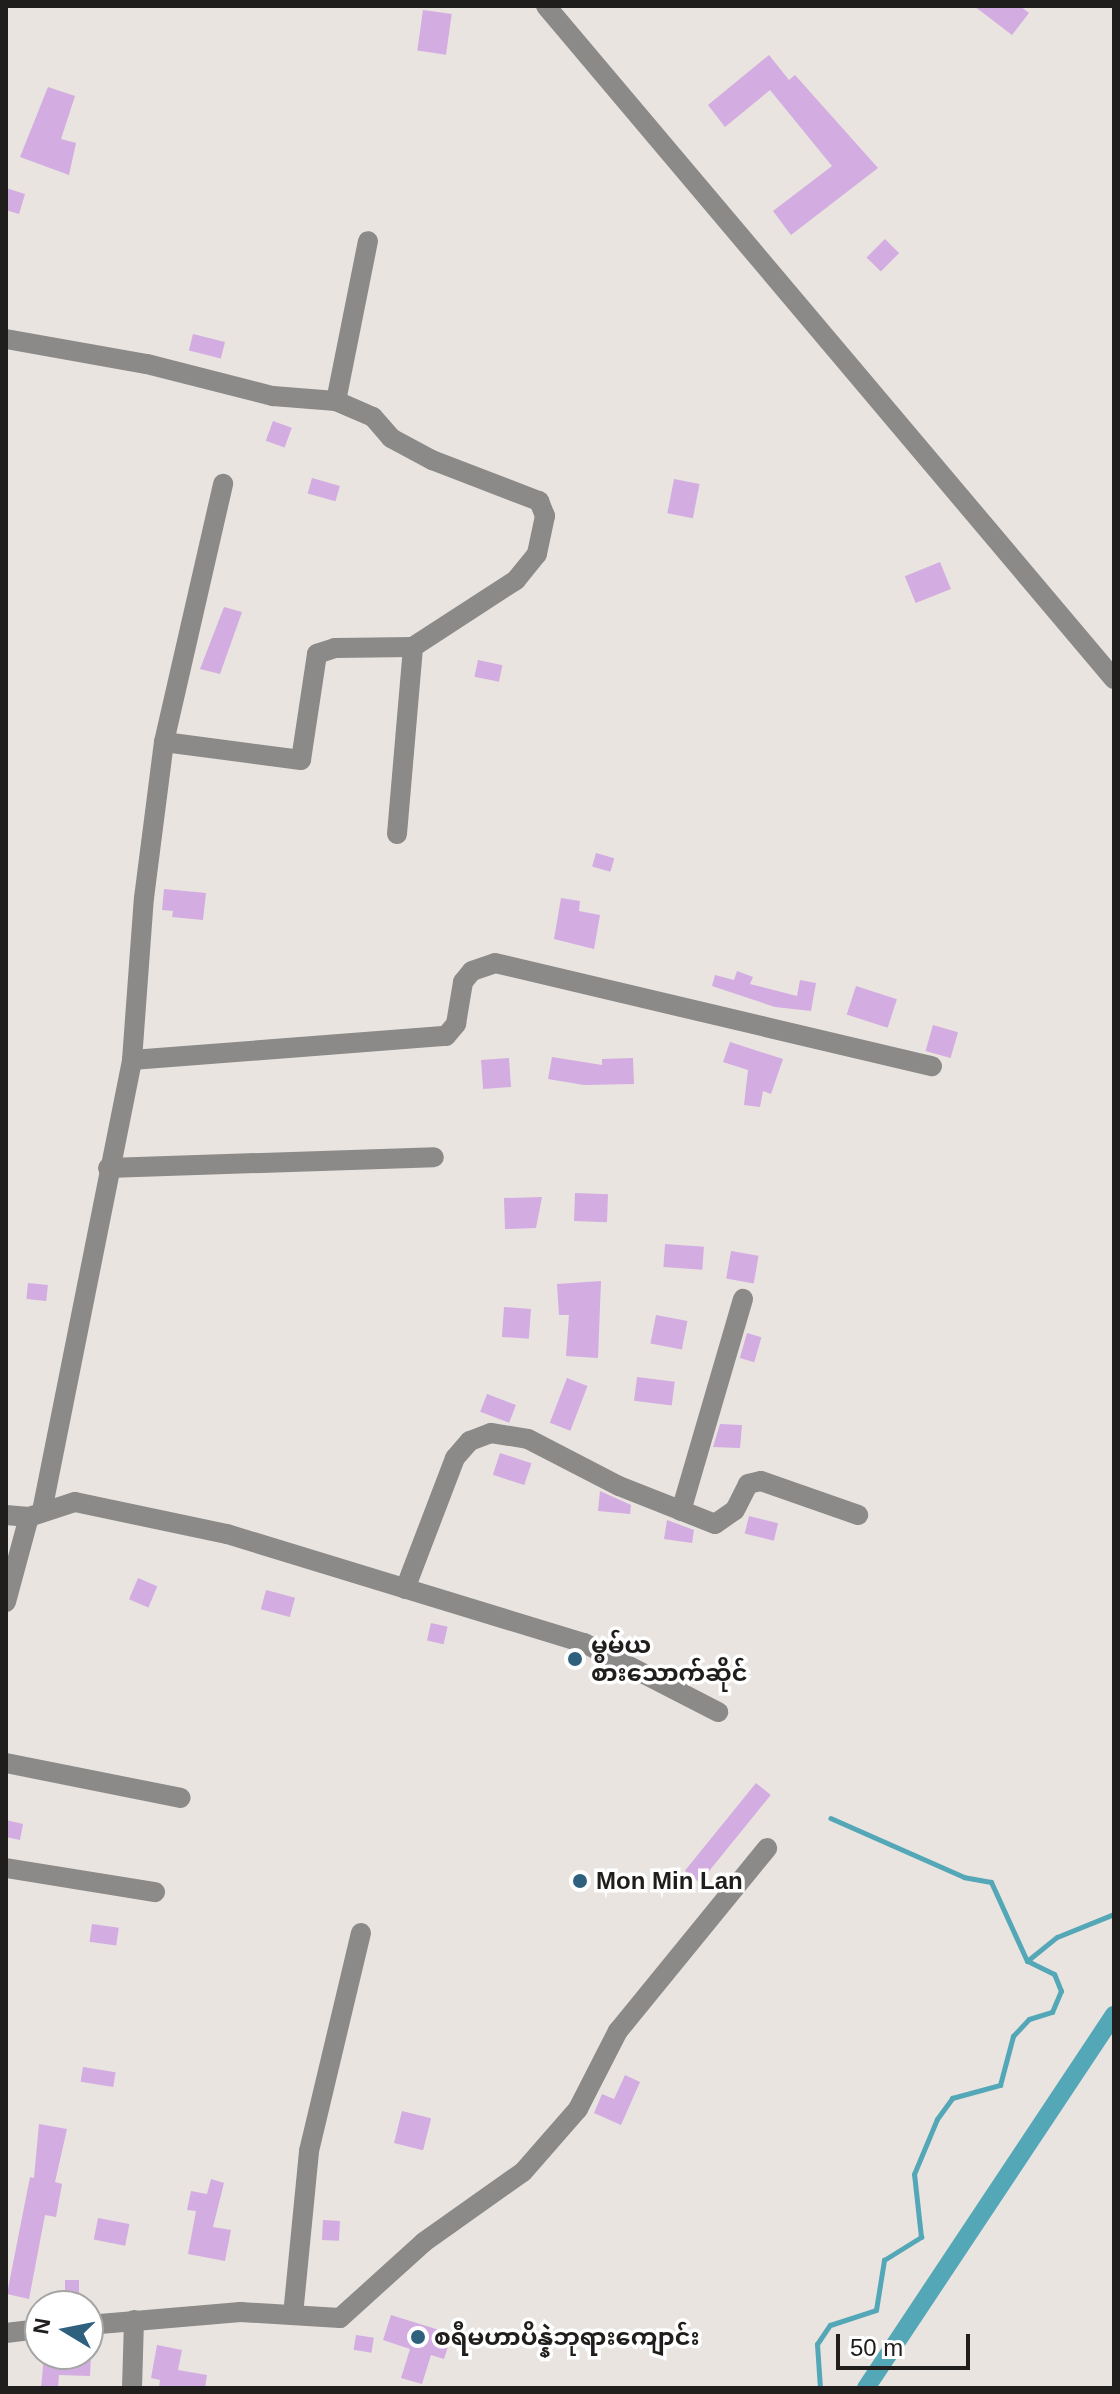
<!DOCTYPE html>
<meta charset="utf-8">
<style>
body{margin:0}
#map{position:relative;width:1120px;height:2394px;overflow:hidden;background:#e9e4e0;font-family:Helvetica,"Noto Sans Myanmar",sans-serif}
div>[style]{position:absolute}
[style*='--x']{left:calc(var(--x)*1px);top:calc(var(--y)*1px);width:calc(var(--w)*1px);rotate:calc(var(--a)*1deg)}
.stream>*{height:5px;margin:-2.5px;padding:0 2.5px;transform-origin:2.5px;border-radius:2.5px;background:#54a7b7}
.canal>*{height:18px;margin:-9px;padding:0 9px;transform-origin:9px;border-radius:9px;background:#54a7b7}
.building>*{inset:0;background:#d3ace1;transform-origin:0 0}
.minor>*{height:20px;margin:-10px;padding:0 10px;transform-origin:10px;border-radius:10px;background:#8b8a88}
.dots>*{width:22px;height:22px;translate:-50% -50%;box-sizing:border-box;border:4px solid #fff;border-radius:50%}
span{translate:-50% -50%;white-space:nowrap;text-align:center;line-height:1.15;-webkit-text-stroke:7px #fff;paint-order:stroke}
.poi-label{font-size:24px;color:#201e1d;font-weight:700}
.left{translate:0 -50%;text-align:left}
.frame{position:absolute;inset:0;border:8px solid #201e1d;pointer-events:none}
.north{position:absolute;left:24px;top:2290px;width:80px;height:80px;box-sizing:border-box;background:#fff;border:2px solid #a6a5a5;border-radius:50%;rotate:280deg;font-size:22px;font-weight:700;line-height:32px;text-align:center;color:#201e1d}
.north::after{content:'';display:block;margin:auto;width:28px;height:36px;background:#2f617f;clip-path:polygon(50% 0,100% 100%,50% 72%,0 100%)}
.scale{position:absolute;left:836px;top:2334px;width:134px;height:36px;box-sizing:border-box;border:4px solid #201e1d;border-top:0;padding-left:10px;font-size:24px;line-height:28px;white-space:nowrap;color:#201e1d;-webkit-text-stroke:6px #fff;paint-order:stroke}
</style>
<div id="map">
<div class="stream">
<div style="--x:1027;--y:1961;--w:38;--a:-39"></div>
<div style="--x:1057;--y:1937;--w:61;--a:-22"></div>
<div style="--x:820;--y:2388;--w:44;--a:-93.9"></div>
<div style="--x:817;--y:2344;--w:23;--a:-56"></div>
<div style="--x:830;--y:2325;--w:48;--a:-18.1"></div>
<div style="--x:876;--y:2310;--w:51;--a:-80.9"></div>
<div style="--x:884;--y:2260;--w:44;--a:-31.9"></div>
<div style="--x:921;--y:2237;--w:63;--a:-96.3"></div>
<div style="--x:914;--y:2174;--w:60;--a:-67.3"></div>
<div style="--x:937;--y:2119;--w:26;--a:-54"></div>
<div style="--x:952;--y:2098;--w:50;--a:-15.2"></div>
<div style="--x:1000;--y:2085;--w:51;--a:-75.1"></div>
<div style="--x:1013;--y:2036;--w:23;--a:-47"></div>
<div style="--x:1029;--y:2019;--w:24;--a:-17"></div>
<div style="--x:1052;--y:2012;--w:23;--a:-67"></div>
<div style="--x:1061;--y:1991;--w:18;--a:-112"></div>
<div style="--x:1054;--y:1974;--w:30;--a:-154"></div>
<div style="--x:1027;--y:1961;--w:87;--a:-114.5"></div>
<div style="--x:991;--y:1882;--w:27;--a:-170"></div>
<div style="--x:964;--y:1877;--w:146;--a:-156.2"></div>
</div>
<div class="canal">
<div style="--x:866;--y:2388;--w:448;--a:-56.4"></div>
</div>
<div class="building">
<div style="clip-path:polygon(974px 6px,1020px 6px,1029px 13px,1012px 35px)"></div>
<div style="left:423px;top:10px;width:29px;height:41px;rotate:8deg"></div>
<div style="clip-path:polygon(769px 55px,789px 80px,795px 75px,878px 168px,791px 235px,773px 211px,832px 166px,770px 90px,725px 127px,708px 105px)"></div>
<div style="clip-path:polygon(48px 87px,75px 96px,61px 139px,76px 143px,69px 175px,20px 157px)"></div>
<div style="clip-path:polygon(6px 188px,25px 194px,19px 214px,6px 210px)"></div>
<div style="left:885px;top:239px;width:20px;height:26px;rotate:45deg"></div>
<div style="left:193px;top:334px;width:33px;height:17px;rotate:14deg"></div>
<div style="left:273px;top:421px;width:20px;height:21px;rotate:20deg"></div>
<div style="left:312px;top:478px;width:29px;height:16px;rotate:16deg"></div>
<div style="left:674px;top:479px;width:26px;height:35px;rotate:11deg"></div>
<div style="left:940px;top:562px;width:29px;height:38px;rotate:68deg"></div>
<div style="clip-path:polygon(224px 607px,242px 612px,220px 674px,200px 669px)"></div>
<div style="left:478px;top:660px;width:25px;height:17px;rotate:12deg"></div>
<div style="left:596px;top:853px;width:19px;height:14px;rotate:16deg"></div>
<div style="clip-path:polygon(164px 889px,206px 893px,203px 920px,172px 917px,173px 911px,162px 910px)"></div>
<div style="clip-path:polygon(561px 898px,580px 901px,579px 911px,600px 915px,594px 949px,554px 939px)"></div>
<div style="clip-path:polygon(737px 971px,753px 977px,750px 984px,797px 996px,800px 980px,816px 983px,811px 1011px,775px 1007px,712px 986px,715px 975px,734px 980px)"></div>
<div style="left:856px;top:986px;width:43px;height:30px;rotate:18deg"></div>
<div style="left:933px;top:1025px;width:26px;height:27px;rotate:16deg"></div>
<div style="clip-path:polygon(730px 1042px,783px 1059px,771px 1094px,763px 1091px,760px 1107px,744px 1105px,748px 1070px,723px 1062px)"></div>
<div style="clip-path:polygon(552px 1057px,602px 1065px,602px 1059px,633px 1058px,634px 1084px,584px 1085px,548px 1079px)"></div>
<div style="left:509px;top:1058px;width:29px;height:28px;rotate:86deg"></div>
<div style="left:575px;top:1193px;width:33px;height:28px;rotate:2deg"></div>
<div style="clip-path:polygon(542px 1197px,536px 1228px,505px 1229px,504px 1198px)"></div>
<div style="left:665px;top:1244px;width:39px;height:23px;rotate:4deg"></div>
<div style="left:731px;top:1251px;width:28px;height:28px;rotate:10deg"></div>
<div style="clip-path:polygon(601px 1281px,598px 1358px,566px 1356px,569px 1315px,559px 1315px,557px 1284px)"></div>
<div style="left:28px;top:1283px;width:20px;height:16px;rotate:6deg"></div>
<div style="left:504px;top:1307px;width:27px;height:30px;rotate:4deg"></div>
<div style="left:656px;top:1315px;width:32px;height:29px;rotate:11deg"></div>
<div style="left:747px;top:1333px;width:15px;height:26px;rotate:16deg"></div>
<div style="left:637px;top:1377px;width:38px;height:24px;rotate:7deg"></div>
<div style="left:567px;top:1378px;width:22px;height:48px;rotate:21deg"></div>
<div style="left:487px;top:1394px;width:31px;height:19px;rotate:21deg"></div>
<div style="clip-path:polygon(720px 1424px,742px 1425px,740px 1448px,713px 1447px)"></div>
<div style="left:500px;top:1453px;width:33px;height:23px;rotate:18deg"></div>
<div style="clip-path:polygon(600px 1491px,631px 1505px,630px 1514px,598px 1511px)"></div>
<div style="left:749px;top:1516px;width:30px;height:18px;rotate:14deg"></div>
<div style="clip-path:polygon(667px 1520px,694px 1530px,692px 1543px,664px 1539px)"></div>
<div style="left:138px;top:1578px;width:21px;height:23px;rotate:23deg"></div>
<div style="left:266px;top:1590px;width:30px;height:20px;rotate:15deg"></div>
<div style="left:431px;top:1623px;width:17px;height:18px;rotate:13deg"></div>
<div style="left:756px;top:1783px;width:19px;height:113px;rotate:39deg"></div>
<div style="clip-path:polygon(6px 1820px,23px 1824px,20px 1840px,6px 1837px)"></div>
<div style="left:92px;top:1924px;width:27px;height:18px;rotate:8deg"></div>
<div style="left:83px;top:2067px;width:33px;height:15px;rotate:9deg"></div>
<div style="clip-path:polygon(625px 2075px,640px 2082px,621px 2125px,594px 2113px,602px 2094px,614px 2099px)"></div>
<div style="left:402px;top:2111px;width:30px;height:33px;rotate:14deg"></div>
<div style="clip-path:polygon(39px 2124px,67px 2129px,55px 2182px,62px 2184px,56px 2217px,45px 2215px,29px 2299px,7px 2294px,30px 2177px,34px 2178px)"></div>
<div style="clip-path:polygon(211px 2179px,224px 2183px,213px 2227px,231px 2230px,225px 2261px,188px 2254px,196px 2211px,187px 2210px,191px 2191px,207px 2194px)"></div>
<div style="left:98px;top:2218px;width:32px;height:22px;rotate:11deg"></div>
<div style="left:323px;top:2220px;width:17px;height:20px;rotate:3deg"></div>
<div style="left:79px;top:2280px;width:26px;height:14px;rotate:90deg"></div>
<div style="clip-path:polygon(391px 2315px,452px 2334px,444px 2359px,431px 2355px,422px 2384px,401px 2378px,410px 2349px,383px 2340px)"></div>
<div style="left:356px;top:2335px;width:18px;height:15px;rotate:9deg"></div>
<div style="clip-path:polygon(157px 2345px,182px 2350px,178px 2370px,207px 2375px,205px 2388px,159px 2388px,160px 2380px,151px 2378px)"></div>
<div style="clip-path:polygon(69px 2354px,91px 2354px,90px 2376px,59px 2375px,58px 2388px,41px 2388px,44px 2356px,69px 2358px)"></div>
</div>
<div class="minor">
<div style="--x:546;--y:6;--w:881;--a:49.84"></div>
<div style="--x:6;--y:339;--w:143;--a:10.1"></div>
<div style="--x:147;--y:364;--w:130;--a:14.3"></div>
<div style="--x:273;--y:396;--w:63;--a:4.5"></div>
<div style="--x:336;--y:401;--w:40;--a:23.4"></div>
<div style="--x:373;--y:417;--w:28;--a:49"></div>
<div style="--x:391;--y:438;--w:47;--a:28.2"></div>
<div style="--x:432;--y:460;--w:115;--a:21"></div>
<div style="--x:539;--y:501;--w:16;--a:68"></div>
<div style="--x:545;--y:516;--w:39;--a:102"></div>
<div style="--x:537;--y:554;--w:33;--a:129"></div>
<div style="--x:516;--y:580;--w:123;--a:147"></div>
<div style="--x:413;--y:647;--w:78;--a:179.3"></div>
<div style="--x:335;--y:648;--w:19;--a:162"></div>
<div style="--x:317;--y:654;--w:107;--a:98.6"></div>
<div style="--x:301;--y:760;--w:138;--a:-172.5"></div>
<div style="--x:336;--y:401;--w:163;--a:-78.7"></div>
<div style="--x:397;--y:834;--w:188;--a:-85.1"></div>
<div style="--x:132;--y:1060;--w:315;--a:-4.4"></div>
<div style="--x:446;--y:1036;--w:16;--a:-50"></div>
<div style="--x:456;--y:1024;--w:43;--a:-80.5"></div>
<div style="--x:463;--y:982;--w:14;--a:-51"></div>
<div style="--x:472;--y:971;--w:24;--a:-19"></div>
<div style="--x:495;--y:963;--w:449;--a:13.3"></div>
<div style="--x:108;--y:1168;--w:326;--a:-1.9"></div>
<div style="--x:42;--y:1511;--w:460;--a:-78.7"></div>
<div style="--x:132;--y:1060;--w:162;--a:-85.8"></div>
<div style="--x:144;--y:898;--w:157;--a:-82.7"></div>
<div style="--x:164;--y:742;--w:265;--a:-77.1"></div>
<div style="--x:681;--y:1511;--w:221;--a:-73.7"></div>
<div style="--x:6;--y:1515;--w:23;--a:5"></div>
<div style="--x:29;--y:1517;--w:48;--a:-18.1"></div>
<div style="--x:75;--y:1502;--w:155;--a:11.9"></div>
<div style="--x:227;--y:1534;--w:373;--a:17"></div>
<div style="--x:584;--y:1643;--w:151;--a:27.2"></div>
<div style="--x:405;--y:1589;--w:140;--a:-69.1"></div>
<div style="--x:455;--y:1458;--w:23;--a:-49"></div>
<div style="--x:470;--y:1441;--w:22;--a:-21"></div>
<div style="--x:491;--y:1433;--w:37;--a:9"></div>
<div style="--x:528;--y:1439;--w:102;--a:27.3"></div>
<div style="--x:619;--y:1486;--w:103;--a:21.6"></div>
<div style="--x:715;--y:1524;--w:24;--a:-35"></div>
<div style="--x:735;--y:1510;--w:29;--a:-63"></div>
<div style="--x:748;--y:1484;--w:13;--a:-13"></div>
<div style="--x:761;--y:1481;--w:103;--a:19.3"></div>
<div style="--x:6;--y:1602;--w:88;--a:-74.9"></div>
<div style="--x:6;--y:1763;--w:178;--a:11.3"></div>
<div style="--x:6;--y:1868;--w:151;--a:9.2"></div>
<div style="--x:293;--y:2315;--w:165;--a:-84.4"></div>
<div style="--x:309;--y:2151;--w:224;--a:-76.6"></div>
<div style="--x:88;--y:2325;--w:153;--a:-4.9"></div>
<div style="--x:240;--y:2312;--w:100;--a:3.4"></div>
<div style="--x:340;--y:2318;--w:113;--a:-42.1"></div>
<div style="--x:424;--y:2242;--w:121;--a:-35.3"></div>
<div style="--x:523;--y:2172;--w:84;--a:-48.9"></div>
<div style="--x:578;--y:2109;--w:88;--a:-62.9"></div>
<div style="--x:618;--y:2031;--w:236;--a:-50.8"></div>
<div style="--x:6;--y:2333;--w:34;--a:-7"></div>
<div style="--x:132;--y:2388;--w:68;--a:-88.3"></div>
</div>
<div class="dots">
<div style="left:575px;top:1659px;background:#2f617f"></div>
<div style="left:580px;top:1881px;background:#2f617f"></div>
<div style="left:418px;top:2337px;background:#2f617f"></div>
</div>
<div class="poi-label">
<span class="left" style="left:591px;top:1659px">မွမ်ယ<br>စားသောက်ဆိုင်</span>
<span class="left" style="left:596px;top:1881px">Mon Min Lan</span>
<span class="left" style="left:434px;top:2337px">စရီမဟာပိန္နဲဘုရားကျောင်း</span>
</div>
<div class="frame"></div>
<div class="north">N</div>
<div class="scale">50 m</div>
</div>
